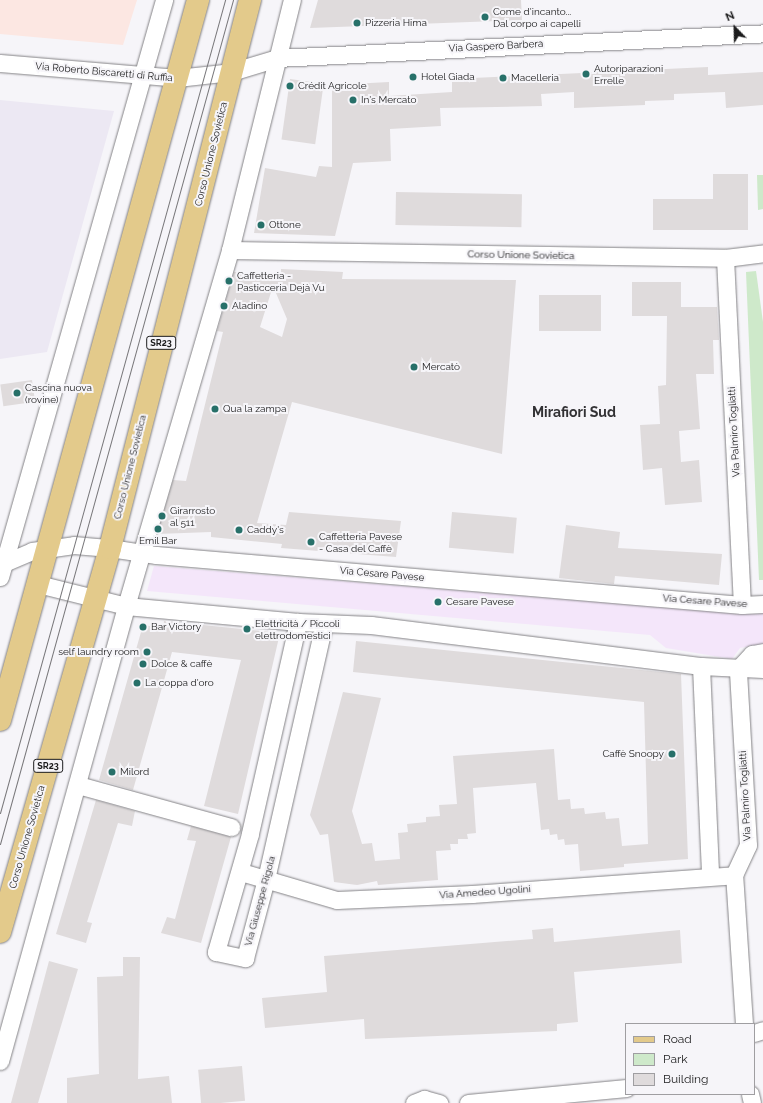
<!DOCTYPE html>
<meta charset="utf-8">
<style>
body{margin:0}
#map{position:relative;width:763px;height:1103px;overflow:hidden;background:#f6f5f9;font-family:Raleway,sans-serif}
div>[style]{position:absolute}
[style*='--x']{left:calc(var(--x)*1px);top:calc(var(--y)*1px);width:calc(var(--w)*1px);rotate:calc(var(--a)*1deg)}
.commercial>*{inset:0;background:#f4e6fa}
.industrial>*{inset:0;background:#fce7e2}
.built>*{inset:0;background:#ece8f3}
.green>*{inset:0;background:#cee9ca}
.building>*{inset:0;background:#dfdbdc;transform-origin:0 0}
.roads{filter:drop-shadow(0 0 1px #848386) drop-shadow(0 0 1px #848386)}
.minor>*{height:17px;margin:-8.5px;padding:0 8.5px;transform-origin:8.5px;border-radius:8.5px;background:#fff}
.primary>*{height:22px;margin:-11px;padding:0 11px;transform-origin:11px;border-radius:11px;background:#e3ca8b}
.tram>*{height:1px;margin:-0.5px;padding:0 0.5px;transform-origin:0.5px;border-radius:0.5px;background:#79787b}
.dots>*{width:11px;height:11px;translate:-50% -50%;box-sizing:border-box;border:2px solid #f6f5f9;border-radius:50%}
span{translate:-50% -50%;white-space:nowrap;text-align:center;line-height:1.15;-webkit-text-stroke:4px #f6f5f9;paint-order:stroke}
.shield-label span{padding:1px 3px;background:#f6f5f9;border:1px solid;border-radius:3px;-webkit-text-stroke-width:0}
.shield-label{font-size:9px;color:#1c1c1d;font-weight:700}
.poi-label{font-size:10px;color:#1c1c1d}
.left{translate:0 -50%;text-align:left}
.right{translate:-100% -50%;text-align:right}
.street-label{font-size:10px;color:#1c1c1d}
.district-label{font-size:14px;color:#323134;font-weight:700}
.legend{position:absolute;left:625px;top:1023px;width:130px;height:72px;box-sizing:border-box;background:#f6f5f9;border:1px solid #9f9ea1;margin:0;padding:5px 7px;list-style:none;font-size:12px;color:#1c1c1d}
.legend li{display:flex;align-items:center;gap:8px;height:20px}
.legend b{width:20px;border:1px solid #9f9ea1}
.north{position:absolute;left:715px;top:8px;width:40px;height:40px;-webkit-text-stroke:3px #f6f5f9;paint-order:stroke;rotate:337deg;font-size:11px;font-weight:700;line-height:16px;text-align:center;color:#1c1c1d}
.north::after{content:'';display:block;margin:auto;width:14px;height:18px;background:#1c1c1d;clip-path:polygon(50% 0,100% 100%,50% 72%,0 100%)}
</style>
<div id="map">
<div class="commercial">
<div style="clip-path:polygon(154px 566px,747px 614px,763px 613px,763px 644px,740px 648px,732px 659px,666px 648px,650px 635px,147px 591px)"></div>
</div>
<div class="industrial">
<div style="clip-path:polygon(0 0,137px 0,123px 45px,0 34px)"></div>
</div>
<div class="built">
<div style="clip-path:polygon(0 100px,114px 111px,47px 352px,0 359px)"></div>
</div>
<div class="green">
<div style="clip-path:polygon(757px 175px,763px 175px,763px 209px,758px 210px)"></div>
<div style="clip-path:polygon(756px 271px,763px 322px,763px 580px,759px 580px,746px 272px)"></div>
</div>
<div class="building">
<div style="clip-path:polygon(318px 0,521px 0,522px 20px,310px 28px)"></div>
<div style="clip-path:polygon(708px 67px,708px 75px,763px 72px,763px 105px,726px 108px,725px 92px,674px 94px,674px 100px,645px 101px,645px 105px,574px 108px,574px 92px,541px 94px,542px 106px,440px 108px,441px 126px,390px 129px,391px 161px,353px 163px,335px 236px,254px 233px,265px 168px,316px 177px,319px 166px,332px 167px,332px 85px,389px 82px,389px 96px,452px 92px,452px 79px)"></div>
<div style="left:290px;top:79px;width:34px;height:61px;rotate:8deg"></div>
<div style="clip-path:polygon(713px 174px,748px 174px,748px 230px,653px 230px,653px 199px,713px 199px)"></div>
<div style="left:396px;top:192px;width:126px;height:33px;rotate:1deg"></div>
<div style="clip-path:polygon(evenodd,281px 269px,343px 272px,342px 279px,516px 280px,502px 454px,292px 402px,257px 523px,286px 525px,289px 512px,401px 521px,396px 557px,281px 548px,282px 544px,211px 537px,211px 532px,157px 534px,173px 480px,186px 481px,223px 332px,217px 331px,234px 272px,281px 273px,281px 269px,273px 286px,287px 319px,282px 337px,260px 327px,273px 286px)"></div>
<div style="clip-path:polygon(632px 282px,681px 282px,681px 307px,717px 307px,719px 340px,713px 340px,714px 374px,696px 374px,700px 429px,679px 431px,681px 462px,699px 460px,702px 502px,665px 505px,662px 468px,643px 470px,640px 425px,660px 424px,658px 386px,666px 385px,667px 316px,632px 316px)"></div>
<div style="left:539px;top:295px;width:62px;height:36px"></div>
<div style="left:32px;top:380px;width:22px;height:32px;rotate:82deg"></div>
<div style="left:452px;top:512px;width:65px;height:36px;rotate:5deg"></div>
<div style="clip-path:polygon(566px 525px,620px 532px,618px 548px,722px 554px,719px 585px,615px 576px,614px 584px,559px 578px)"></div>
<div style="clip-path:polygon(164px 621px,280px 633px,238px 814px,204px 806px,241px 660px,172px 652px,133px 790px,99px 780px,143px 625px,163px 628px)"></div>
<div style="clip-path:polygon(356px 641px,681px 674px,688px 859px,624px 864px,624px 867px,580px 871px,578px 844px,565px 845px,564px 839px,558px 840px,557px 834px,550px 835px,549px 829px,541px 830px,536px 783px,473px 788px,476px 833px,467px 834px,468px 839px,458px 839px,458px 844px,450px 844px,451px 850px,436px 851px,438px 880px,378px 885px,377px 881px,357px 885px,334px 882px,328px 834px,320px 835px,310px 815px,343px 692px,381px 698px,352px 811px,362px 844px,372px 843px,375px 861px,400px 859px,398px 833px,408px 832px,407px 824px,426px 822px,426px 817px,440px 816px,439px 805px,457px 804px,453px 756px,554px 749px,558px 800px,570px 799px,571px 809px,584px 808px,585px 814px,605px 812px,606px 819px,619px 818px,622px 846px,648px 844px,644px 702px,353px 672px)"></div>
<div style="clip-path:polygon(96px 800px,135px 811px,132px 826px,118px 823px,87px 922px,92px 923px,86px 943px,56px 934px)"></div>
<div style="clip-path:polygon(191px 826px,231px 837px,201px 943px,161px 933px,167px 917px,175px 919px,196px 841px,187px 840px)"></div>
<div style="clip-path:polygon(553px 928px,554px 942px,680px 930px,682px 963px,574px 972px,578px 1022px,557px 1024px,557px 1031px,365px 1039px,364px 1019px,265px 1028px,262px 998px,327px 992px,324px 956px,533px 939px,532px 930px)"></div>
<div style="clip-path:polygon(123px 957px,140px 957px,138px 1079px,169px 1076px,172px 1103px,67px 1103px,67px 1078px,99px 1074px,97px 977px,123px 976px)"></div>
<div style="clip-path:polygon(49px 961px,78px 969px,38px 1103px,11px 1103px)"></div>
<div style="left:242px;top:1066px;width:35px;height:44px;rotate:85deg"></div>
</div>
<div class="roads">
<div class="minor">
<div style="--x:0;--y:63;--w:178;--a:4.8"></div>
<div style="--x:177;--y:78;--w:54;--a:-6.3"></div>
<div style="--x:231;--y:72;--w:48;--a:-16.9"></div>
<div style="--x:277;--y:58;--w:487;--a:-2.9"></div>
<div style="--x:230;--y:250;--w:495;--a:0.9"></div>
<div style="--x:725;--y:258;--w:38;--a:-7"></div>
<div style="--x:725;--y:258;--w:347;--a:87.2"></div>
<div style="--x:4;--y:563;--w:30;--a:-23"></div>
<div style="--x:32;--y:551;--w:42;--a:-8.1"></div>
<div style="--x:74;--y:545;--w:36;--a:5"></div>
<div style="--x:110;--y:548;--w:47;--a:8.7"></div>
<div style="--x:156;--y:555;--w:588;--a:4.88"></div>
<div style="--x:742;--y:605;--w:21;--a:-3"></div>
<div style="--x:0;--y:577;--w:600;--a:-74.13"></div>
<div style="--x:38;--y:584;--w:91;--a:14"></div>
<div style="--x:126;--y:606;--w:173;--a:5.3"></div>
<div style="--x:298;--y:622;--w:73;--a:2.4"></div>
<div style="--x:371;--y:625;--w:333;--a:7.1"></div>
<div style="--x:701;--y:666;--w:62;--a:2.8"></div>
<div style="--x:298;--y:622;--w:217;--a:102.8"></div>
<div style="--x:250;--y:834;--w:123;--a:106.1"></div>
<div style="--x:216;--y:952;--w:30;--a:12"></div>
<div style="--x:245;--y:958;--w:82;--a:-75.1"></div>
<div style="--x:266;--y:879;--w:262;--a:-77.2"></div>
<div style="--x:701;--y:666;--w:210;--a:87.5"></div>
<div style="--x:78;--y:785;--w:159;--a:15.4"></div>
<div style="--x:241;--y:872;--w:100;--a:16.3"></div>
<div style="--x:337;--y:900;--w:135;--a:-2.5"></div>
<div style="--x:472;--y:894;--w:263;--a:-4.1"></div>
<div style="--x:744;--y:1024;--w:149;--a:-93.8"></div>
<div style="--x:734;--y:875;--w:33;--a:-65"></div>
<div style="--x:748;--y:845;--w:176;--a:-93.3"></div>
<div style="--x:738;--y:669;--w:21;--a:-47"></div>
<div style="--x:752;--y:654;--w:11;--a:-10"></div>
<div style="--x:754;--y:1033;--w:9;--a:-18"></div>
<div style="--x:0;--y:1061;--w:472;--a:-74.5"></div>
<div style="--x:126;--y:606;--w:371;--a:-73.7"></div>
<div style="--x:230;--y:250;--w:258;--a:-76.1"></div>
<div style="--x:750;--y:1094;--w:9;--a:77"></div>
<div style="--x:414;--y:1103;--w:11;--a:-22"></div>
<div style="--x:424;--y:1099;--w:16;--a:15"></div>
<div style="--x:468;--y:1103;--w:159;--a:-5.4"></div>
</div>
<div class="primary">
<div style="--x:0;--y:720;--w:747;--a:-74.62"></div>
<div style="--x:0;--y:932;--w:399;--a:-74"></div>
<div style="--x:110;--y:548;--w:566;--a:-75.67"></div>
</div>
</div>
<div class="tram">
<div style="--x:0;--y:813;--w:844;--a:-74.53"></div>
<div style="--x:0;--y:844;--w:876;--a:-74.57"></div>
</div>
<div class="dots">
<div style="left:485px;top:17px;background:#277069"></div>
<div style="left:357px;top:23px;background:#277069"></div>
<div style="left:586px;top:74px;background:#277069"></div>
<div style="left:413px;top:77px;background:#277069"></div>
<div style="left:503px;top:78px;background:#277069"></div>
<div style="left:290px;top:86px;background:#277069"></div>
<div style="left:353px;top:100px;background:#277069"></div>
<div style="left:261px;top:225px;background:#277069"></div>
<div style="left:229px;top:281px;background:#277069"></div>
<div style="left:224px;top:306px;background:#277069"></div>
<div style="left:414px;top:367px;background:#277069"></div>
<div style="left:17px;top:393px;background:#277069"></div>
<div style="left:215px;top:409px;background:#277069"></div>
<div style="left:162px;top:516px;background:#277069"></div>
<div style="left:158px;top:529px;background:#277069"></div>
<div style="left:239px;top:530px;background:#277069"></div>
<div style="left:311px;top:542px;background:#277069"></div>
<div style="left:438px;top:602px;background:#277069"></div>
<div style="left:143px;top:627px;background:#277069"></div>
<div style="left:247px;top:629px;background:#277069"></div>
<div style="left:147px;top:652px;background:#277069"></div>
<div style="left:143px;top:664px;background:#277069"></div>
<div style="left:137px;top:683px;background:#277069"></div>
<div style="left:672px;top:754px;background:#277069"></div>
<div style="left:112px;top:772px;background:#277069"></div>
</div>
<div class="shield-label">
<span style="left:161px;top:343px">SR23</span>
<span style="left:48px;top:766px">SR23</span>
</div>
<div class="poi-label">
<span class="left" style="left:493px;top:17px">Come d'incanto...<br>Dal corpo ai capelli</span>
<span class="left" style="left:365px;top:23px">Pizzeria Hima</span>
<span class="left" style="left:594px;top:74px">Autoriparazioni<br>Errelle</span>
<span class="left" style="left:421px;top:77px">Hotel Giada</span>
<span class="left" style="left:511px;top:78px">Macelleria</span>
<span class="left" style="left:298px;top:86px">Crédit Agricole</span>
<span class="left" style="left:361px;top:100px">In's Mercato</span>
<span class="left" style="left:269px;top:225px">Ottone</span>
<span class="left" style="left:237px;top:281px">Caffetteria -<br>Pasticceria Dejà Vu</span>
<span class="left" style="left:232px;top:306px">Aladino</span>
<span class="left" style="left:422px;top:367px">Mercatò</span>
<span class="left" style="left:25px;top:393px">Cascina nuova<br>(rovine)</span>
<span class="left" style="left:223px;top:409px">Qua la zampa</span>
<span class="left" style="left:170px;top:516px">Girarrosto<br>al 511</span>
<span class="left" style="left:247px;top:530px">Caddy's</span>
<span class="left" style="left:319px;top:542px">Caffetteria Pavese<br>- Casa del Caffè</span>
<span style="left:158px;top:541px">Emil Bar</span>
<span class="left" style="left:446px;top:602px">Cesare Pavese</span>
<span class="left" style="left:255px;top:629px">Elettricità / Piccoli<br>elettrodomestici</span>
<span class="left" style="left:151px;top:627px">Bar Victory</span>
<span class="right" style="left:139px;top:652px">self laundry room</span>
<span class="left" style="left:151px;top:664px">Dolce &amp; caffè</span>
<span class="left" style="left:145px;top:683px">La coppa d'oro</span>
<span class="right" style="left:664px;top:754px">Caffè Snoopy</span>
<span class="left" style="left:120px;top:772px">Milord</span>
</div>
<div class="street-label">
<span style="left:496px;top:46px;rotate:-3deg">Via Gaspero Barbera</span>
<span style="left:104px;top:72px;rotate:5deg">Via Roberto Biscaretti di Ruffia</span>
<span style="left:211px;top:154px;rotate:-76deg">Corso Unione Sovietica</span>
<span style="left:521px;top:255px;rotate:1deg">Corso Unione Sovietica</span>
<span style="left:734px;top:432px;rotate:-93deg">Via Palmiro Togliatti</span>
<span style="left:130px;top:467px;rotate:-76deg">Corso Unione Sovietica</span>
<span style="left:382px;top:574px;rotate:5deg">Via Cesare Pavese</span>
<span style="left:705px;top:601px;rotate:4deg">Via Cesare Pavese</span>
<span style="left:745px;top:796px;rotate:-93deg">Via Palmiro Togliatti</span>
<span style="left:27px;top:837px;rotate:-74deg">Corso Unione Sovietica</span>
<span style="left:485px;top:892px;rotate:-4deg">Via Amedeo Ugolini</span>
<span style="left:260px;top:901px;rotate:-75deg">Via Giuseppe Rigola</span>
</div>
<div class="district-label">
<span style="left:574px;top:412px">Mirafiori Sud</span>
</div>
<ul class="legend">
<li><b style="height:5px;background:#e3ca8b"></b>Road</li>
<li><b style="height:11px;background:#cee9ca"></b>Park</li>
<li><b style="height:11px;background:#dfdbdc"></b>Building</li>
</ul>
<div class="north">N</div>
</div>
